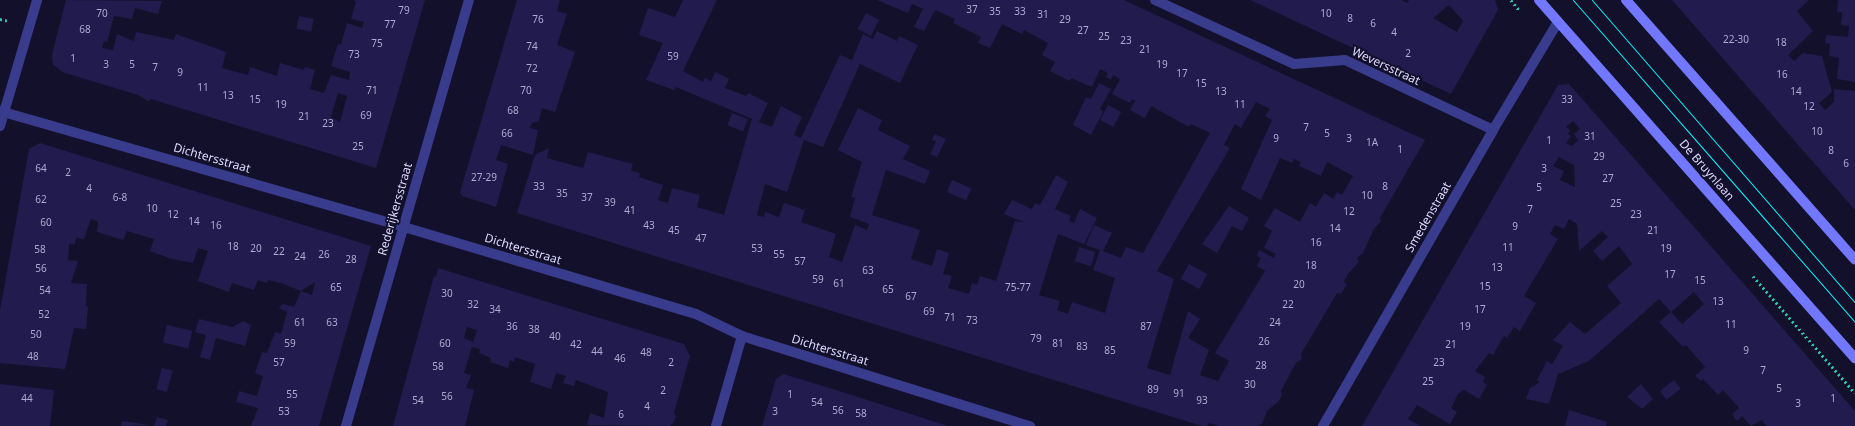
<!DOCTYPE html>
<style>
body{margin:0}
#map{position:relative;width:1855px;height:426px;overflow:hidden;background:#13102b;font-family:"Noto Sans",sans-serif}
div>[style]{position:absolute}
[style*='--x']{left:calc(var(--x)*1px);top:calc(var(--y)*1px);width:calc(var(--w)*1px);rotate:calc(var(--a)*1deg)}
.building>*{inset:0;background:#221b4d;transform-origin:0 0}
.path>*{height:2.5px;margin-top:-1.25px;transform-origin:0;background:repeating-linear-gradient(90deg,#2bc3af 0 2px,transparent 0 5px)}
.minor>*{height:10px;margin:-5px;padding:0 5px;transform-origin:5px;border-radius:5px;background:#393b8c}
.secondary>*{height:10px;margin:-5px;padding:0 5px;transform-origin:5px;border-radius:5px;background:#7177ff}
.tram>*{height:1px;margin:-0.5px;padding:0 0.5px;transform-origin:0.5px;border-radius:0.5px;background:#06f7ff}
span{translate:-50% -50%;white-space:nowrap;text-align:center;line-height:1.15;-webkit-text-stroke:4px #13102b;paint-order:stroke}
.number-label{font-size:10px;color:#aeaad2}
.number-label span{-webkit-text-stroke-width:0}
.street-label{font-size:12px;color:#dcdaff}
</style>
<div id="map">
<div class="building">
<div style="clip-path:polygon(evenodd,66px 0,162px 1px,158px 14px,135px 8px,132px 19px,114px 16px,107px 42px,104px 41px,102px 48px,113px 50px,117px 34px,134px 41px,136px 32px,174px 40px,176px 34px,226px 52px,222px 68px,248px 75px,250px 67px,277px 76px,280px 63px,304px 70px,305px 67px,315px 70px,310px 89px,324px 93px,331px 75px,349px 80px,350px 72px,331px 66px,338px 44px,341px 45px,347px 23px,362px 28px,364px 22px,351px 19px,356px 2px,354px 0,425px 0,376px 168px,151px 99px,148px 101px,138px 95px,62px 72px,53px 64px,52px 54px,66px 0,338px 93px,347px 96px,340px 122px,331px 117px,338px 93px)"></div>
<div style="clip-path:polygon(517px 0,560px 0,557px 11px,567px 14px,557px 45px,575px 52px,555px 112px,542px 108px,539px 121px,532px 123px,530px 128px,538px 130px,533px 155px,501px 145px,496px 160px,508px 164px,496px 207px,462px 196px,460px 192px)"></div>
<div style="clip-path:polygon(evenodd,683px 0,717px 0,683px 71px,703px 82px,705px 78px,711px 81px,715px 72px,729px 79px,725px 88px,746px 96px,748px 93px,768px 103px,759px 122px,772px 127px,781px 106px,802px 117px,794px 135px,801px 138px,840px 55px,852px 60px,863px 34px,873px 39px,877px 31px,897px 41px,899px 36px,918px 45px,900px 83px,860px 64px,823px 147px,804px 140px,787px 192px,765px 184px,757px 215px,764px 217px,765px 212px,779px 217px,784px 203px,805px 210px,801px 222px,836px 234px,829px 257px,842px 262px,855px 225px,867px 230px,869px 224px,850px 217px,855px 198px,851px 197px,862px 162px,838px 150px,858px 108px,882px 120px,878px 130px,910px 146px,903px 159px,930px 171px,925px 184px,886px 170px,872px 215px,920px 230px,911px 259px,932px 266px,937px 249px,949px 253px,943px 274px,952px 276px,948px 288px,969px 294px,972px 283px,977px 285px,980px 276px,996px 281px,1015px 221px,1026px 223px,1004px 214px,1012px 200px,1032px 209px,1035px 203px,1040px 205px,1056px 175px,1068px 182px,1055px 209px,1071px 216px,1069px 221px,1074px 223px,1080px 209px,1097px 218px,1084px 244px,1058px 234px,1039px 295px,1060px 301px,1057px 310px,1068px 314px,1072px 302px,1105px 313px,1115px 278px,1093px 270px,1100px 250px,1086px 245px,1094px 225px,1112px 233px,1103px 251px,1121px 258px,1126px 247px,1143px 253px,1210px 133px,1191px 124px,1189px 127px,1151px 106px,1145px 118px,1130px 110px,1135px 101px,1132px 99px,1130px 103px,1112px 94px,1120px 79px,1113px 75px,1111px 80px,1106px 77px,1108px 73px,1100px 69px,1092px 87px,1071px 78px,1070px 81px,1050px 71px,1055px 62px,1042px 55px,1048px 43px,1024px 30px,1022px 34px,1002px 24px,990px 48px,978px 43px,981px 37px,953px 23px,955px 19px,935px 10px,924px 31px,914px 27px,923px 9px,912px 4px,908px 13px,877px 0,1124px 0,1425px 140px,1380px 218px,1381px 221px,1374px 229px,1363px 253px,1357px 258px,1359px 262px,1348px 274px,1344px 282px,1347px 284px,1341px 294px,1337px 293px,1301px 354px,1302px 359px,1296px 363px,1281px 391px,1282px 395px,1279px 401px,1267px 411px,1262px 424px,1258px 426px,1219px 426px,1209px 423px,1207px 426px,1202px 426px,517px 213px,535px 155px,549px 148px,547px 158px,583px 168px,588px 152px,633px 164px,631px 171px,640px 173px,639px 177px,663px 185px,658px 200px,668px 203px,672px 188px,700px 195px,697px 207px,724px 215px,752px 119px,676px 87px,674px 90px,646px 80px,663px 43px,639px 35px,648px 8px,675px 17px,683px 0,1256px 102px,1270px 109px,1265px 116px,1272px 120px,1241px 189px,1261px 200px,1280px 158px,1292px 163px,1294px 159px,1301px 162px,1299px 166px,1321px 176px,1327px 162px,1353px 176px,1342px 195px,1337px 192px,1333px 199px,1324px 193px,1316px 207px,1310px 203px,1300px 222px,1275px 208px,1264px 226px,1272px 231px,1264px 248px,1276px 254px,1274px 258px,1259px 250px,1257px 256px,1261px 258px,1257px 266px,1265px 271px,1215px 353px,1229px 361px,1218px 381px,1200px 375px,1209px 350px,1188px 338px,1200px 319px,1188px 311px,1170px 375px,1147px 368px,1174px 279px,1157px 271px,1230px 148px,1224px 145px,1235px 124px,1241px 128px,1256px 102px)"></div>
<div style="clip-path:polygon(evenodd,1250px 0,1401px 0,1407px 3px,1409px 0,1495px 0,1498px 10px,1451px 94px,1250px 0,1449px 5px,1463px 21px,1457px 32px,1433px 18px,1449px 5px)"></div>
<div style="clip-path:polygon(1672px 0,1809px 0,1797px 11px,1813px 31px,1788px 55px,1794px 61px,1803px 53px,1822px 56px,1832px 92px,1819px 103px,1825px 110px,1834px 102px,1834px 89px,1855px 91px,1855px 210px)"></div>
<div style="clip-path:polygon(1838px 0,1855px 0,1855px 82px,1837px 79px,1839px 58px,1829px 56px,1830px 44px,1825px 43px,1826px 35px,1848px 37px,1849px 26px,1841px 25px,1842px 12px,1837px 12px)"></div>
<div style="left:866px;top:13px;width:15px;height:18px;rotate:28deg"></div>
<div style="left:299px;top:16px;width:15px;height:13px;rotate:11deg"></div>
<div style="clip-path:polygon(1099px 83px,1111px 89px,1100px 109px,1103px 112px,1091px 135px,1073px 125px,1086px 97px,1091px 99px)"></div>
<div style="clip-path:polygon(evenodd,1569px 84px,1855px 411px,1855px 426px,1766px 426px,1762px 420px,1751px 426px,1742px 416px,1737px 421px,1732px 414px,1739px 408px,1723px 390px,1718px 395px,1703px 379px,1701px 381px,1695px 376px,1705px 367px,1686px 345px,1683px 347px,1659px 322px,1671px 312px,1659px 299px,1589px 361px,1558px 374px,1549px 404px,1526px 399px,1530px 388px,1540px 382px,1537px 380px,1547px 361px,1552px 364px,1563px 346px,1553px 340px,1570px 322px,1585px 334px,1621px 303px,1607px 286px,1632px 264px,1619px 246px,1602px 261px,1593px 251px,1608px 237px,1602px 231px,1579px 251px,1577px 224px,1569px 219px,1564px 229px,1555px 225px,1550px 234px,1558px 239px,1524px 296px,1536px 303px,1520px 331px,1514px 327px,1507px 338px,1504px 336px,1493px 355px,1489px 353px,1475px 371px,1485px 377px,1483px 382px,1487px 385px,1479px 399px,1464px 390px,1458px 394px,1451px 408px,1457px 412px,1450px 424px,1417px 405px,1408px 419px,1420px 426px,1362px 426px,1558px 85px,1569px 84px,1573px 121px,1580px 129px,1574px 134px,1578px 140px,1572px 146px,1566px 143px,1571px 136px,1568px 134px,1570px 130px,1566px 127px,1573px 121px,1569px 84px,1559px 157px,1574px 165px,1575px 187px,1560px 180px,1564px 171px,1553px 166px,1559px 157px,1569px 84px,1694px 292px,1704px 304px,1682px 324px,1671px 312px,1694px 292px)"></div>
<div style="left:1108px;top:105px;width:15px;height:17px;rotate:28deg"></div>
<div style="left:732px;top:113px;width:17px;height:13px;rotate:21deg"></div>
<div style="clip-path:polygon(935px 134px,946px 139px,937px 157px,930px 154px,936px 141px,932px 140px)"></div>
<div style="clip-path:polygon(40px 143px,371px 246px,319px 426px,251px 426px,258px 408px,236px 402px,239px 391px,257px 396px,263px 376px,255px 373px,262px 352px,267px 353px,275px 332px,281px 334px,287px 312px,279px 308px,280px 306px,283px 304px,294px 307px,301px 291px,312px 295px,315px 282px,301px 291px,281px 283px,268px 280px,267px 283px,258px 280px,254px 290px,232px 283px,229px 292px,198px 281px,208px 251px,198px 248px,193px 263px,172px 259px,150px 251px,154px 239px,127px 231px,123px 240px,97px 232px,98px 222px,91px 219px,84px 239px,76px 238px,75px 244px,69px 244px,68px 260px,78px 261px,71px 283px,87px 284px,86px 306px,88px 307px,86px 329px,74px 328px,65px 369px,0 363px,0 310px,6px 277px,29px 149px)"></div>
<div style="left:952px;top:180px;width:21px;height:13px;rotate:23deg"></div>
<div style="clip-path:polygon(1229px 206px,1249px 218px,1242px 231px,1232px 226px,1217px 253px,1202px 244px)"></div>
<div style="left:1079px;top:247px;width:17px;height:15px;rotate:17deg"></div>
<div style="left:1189px;top:264px;width:21px;height:17px;rotate:29deg"></div>
<div style="clip-path:polygon(evenodd,438px 268px,684px 344px,690px 356px,674px 413px,676px 416px,674px 422px,670px 426px,587px 425px,590px 413px,604px 418px,608px 392px,576px 380px,574px 386px,563px 383px,566px 376px,556px 373px,551px 389px,530px 382px,535px 364px,515px 357px,514px 362px,510px 360px,508px 368px,490px 362px,491px 358px,479px 353px,480px 349px,472px 347px,464px 373px,471px 375px,466px 388px,474px 390px,465px 426px,393px 426px,434px 276px,436px 277px,438px 268px,467px 327px,477px 330px,473px 342px,464px 338px,467px 327px)"></div>
<div style="clip-path:polygon(199px 319px,232px 327px,243px 321px,251px 325px,245px 346px,216px 338px,210px 360px,200px 357px,206px 335px,195px 332px)"></div>
<div style="left:167px;top:325px;width:26px;height:18px;rotate:13deg"></div>
<div style="left:162px;top:368px;width:11px;height:22px;rotate:15deg"></div>
<div style="clip-path:polygon(783px 374px,833px 389px,948px 426px,762px 426px,776px 379px)"></div>
<div style="left:1674px;top:380px;width:11px;height:18px;rotate:52deg"></div>
<div style="clip-path:polygon(0 384px,54px 390px,50px 426px,0 426px)"></div>
<div style="clip-path:polygon(1641px 384px,1653px 399px,1642px 409px,1627px 397px)"></div>
<div style="clip-path:polygon(1569px 410px,1607px 422px,1606px 426px,1565px 426px)"></div>
<div style="clip-path:polygon(157px 417px,168px 420px,166px 426px,154px 426px)"></div>
<div style="clip-path:polygon(122px 421px,150px 425px,121px 426px)"></div>
</div>
<div class="path">
<div style="--x:1511;--y:0;--w:14;--a:51"></div>
<div style="--x:0;--y:19;--w:9;--a:13"></div>
<div style="--x:1753;--y:276;--w:155;--a:48.9"></div>
</div>
<div class="minor">
<div style="--x:1155;--y:0;--w:153;--a:24.7"></div>
<div style="--x:1294;--y:64;--w:51;--a:-4.5"></div>
<div style="--x:1345;--y:60;--w:164;--a:25.3"></div>
<div style="--x:0;--y:111;--w:420;--a:16"></div>
<div style="--x:404;--y:227;--w:305;--a:16.6"></div>
<div style="--x:696;--y:314;--w:51;--a:25.6"></div>
<div style="--x:742;--y:336;--w:302;--a:17.4"></div>
<div style="--x:0;--y:126;--w:131;--a:-73.6"></div>
<div style="--x:346;--y:426;--w:443;--a:-73.9"></div>
<div style="--x:716;--y:426;--w:94;--a:-73.9"></div>
<div style="--x:1323;--y:426;--w:341;--a:-60.1"></div>
<div style="--x:1493;--y:130;--w:126;--a:-59"></div>
</div>
<div class="secondary">
<div style="--x:1539;--y:0;--w:478;--a:48.6"></div>
<div style="--x:1626;--y:0;--w:346;--a:48.6"></div>
</div>
<div class="tram">
<div style="--x:1573;--y:0;--w:428;--a:48.8"></div>
<div style="--x:1592;--y:0;--w:401;--a:49"></div>
</div>
<div class="number-label">
<span style="left:972px;top:10px">37</span>
<span style="left:404px;top:11px">79</span>
<span style="left:995px;top:12px">35</span>
<span style="left:1020px;top:12px">33</span>
<span style="left:102px;top:14px">70</span>
<span style="left:1326px;top:14px">10</span>
<span style="left:1043px;top:15px">31</span>
<span style="left:1350px;top:19px">8</span>
<span style="left:538px;top:20px">76</span>
<span style="left:1065px;top:20px">29</span>
<span style="left:1373px;top:24px">6</span>
<span style="left:390px;top:25px">77</span>
<span style="left:85px;top:30px">68</span>
<span style="left:1083px;top:31px">27</span>
<span style="left:1394px;top:33px">4</span>
<span style="left:1104px;top:37px">25</span>
<span style="left:1736px;top:40px">22-30</span>
<span style="left:1126px;top:41px">23</span>
<span style="left:1781px;top:43px">18</span>
<span style="left:377px;top:44px">75</span>
<span style="left:532px;top:47px">74</span>
<span style="left:1145px;top:50px">21</span>
<span style="left:1408px;top:54px">2</span>
<span style="left:354px;top:55px">73</span>
<span style="left:673px;top:57px">59</span>
<span style="left:73px;top:59px">1</span>
<span style="left:106px;top:65px">3</span>
<span style="left:132px;top:65px">5</span>
<span style="left:1162px;top:65px">19</span>
<span style="left:155px;top:68px">7</span>
<span style="left:532px;top:69px">72</span>
<span style="left:180px;top:73px">9</span>
<span style="left:1182px;top:74px">17</span>
<span style="left:1782px;top:75px">16</span>
<span style="left:1201px;top:84px">15</span>
<span style="left:203px;top:88px">11</span>
<span style="left:372px;top:91px">71</span>
<span style="left:526px;top:91px">70</span>
<span style="left:1221px;top:92px">13</span>
<span style="left:1796px;top:92px">14</span>
<span style="left:228px;top:96px">13</span>
<span style="left:255px;top:100px">15</span>
<span style="left:1567px;top:100px">33</span>
<span style="left:281px;top:105px">19</span>
<span style="left:1240px;top:105px">11</span>
<span style="left:1809px;top:107px">12</span>
<span style="left:513px;top:111px">68</span>
<span style="left:366px;top:116px">69</span>
<span style="left:304px;top:117px">21</span>
<span style="left:328px;top:124px">23</span>
<span style="left:1306px;top:128px">7</span>
<span style="left:1817px;top:132px">10</span>
<span style="left:507px;top:134px">66</span>
<span style="left:1327px;top:134px">5</span>
<span style="left:1590px;top:137px">31</span>
<span style="left:1276px;top:139px">9</span>
<span style="left:1349px;top:139px">3</span>
<span style="left:1549px;top:141px">1</span>
<span style="left:1372px;top:143px">1A</span>
<span style="left:358px;top:147px">25</span>
<span style="left:1400px;top:150px">1</span>
<span style="left:1831px;top:151px">8</span>
<span style="left:1599px;top:157px">29</span>
<span style="left:1846px;top:164px">6</span>
<span style="left:41px;top:169px">64</span>
<span style="left:1544px;top:169px">3</span>
<span style="left:68px;top:173px">2</span>
<span style="left:484px;top:178px">27-29</span>
<span style="left:1608px;top:179px">27</span>
<span style="left:539px;top:187px">33</span>
<span style="left:1385px;top:187px">8</span>
<span style="left:1539px;top:188px">5</span>
<span style="left:89px;top:189px">4</span>
<span style="left:562px;top:194px">35</span>
<span style="left:1367px;top:196px">10</span>
<span style="left:120px;top:198px">6-8</span>
<span style="left:587px;top:198px">37</span>
<span style="left:41px;top:200px">62</span>
<span style="left:610px;top:203px">39</span>
<span style="left:1616px;top:204px">25</span>
<span style="left:152px;top:209px">10</span>
<span style="left:1530px;top:210px">7</span>
<span style="left:630px;top:211px">41</span>
<span style="left:1349px;top:212px">12</span>
<span style="left:173px;top:215px">12</span>
<span style="left:1636px;top:215px">23</span>
<span style="left:194px;top:222px">14</span>
<span style="left:46px;top:223px">60</span>
<span style="left:216px;top:226px">16</span>
<span style="left:649px;top:226px">43</span>
<span style="left:1515px;top:227px">9</span>
<span style="left:1335px;top:229px">14</span>
<span style="left:674px;top:231px">45</span>
<span style="left:1653px;top:231px">21</span>
<span style="left:701px;top:239px">47</span>
<span style="left:1316px;top:243px">16</span>
<span style="left:233px;top:247px">18</span>
<span style="left:1508px;top:248px">11</span>
<span style="left:256px;top:249px">20</span>
<span style="left:757px;top:249px">53</span>
<span style="left:1666px;top:249px">19</span>
<span style="left:40px;top:250px">58</span>
<span style="left:279px;top:252px">22</span>
<span style="left:324px;top:255px">26</span>
<span style="left:779px;top:255px">55</span>
<span style="left:300px;top:257px">24</span>
<span style="left:351px;top:260px">28</span>
<span style="left:800px;top:262px">57</span>
<span style="left:1311px;top:266px">18</span>
<span style="left:1497px;top:268px">13</span>
<span style="left:41px;top:269px">56</span>
<span style="left:868px;top:271px">63</span>
<span style="left:1670px;top:275px">17</span>
<span style="left:818px;top:280px">59</span>
<span style="left:1700px;top:281px">15</span>
<span style="left:839px;top:284px">61</span>
<span style="left:1299px;top:285px">20</span>
<span style="left:1485px;top:287px">15</span>
<span style="left:336px;top:288px">65</span>
<span style="left:1018px;top:288px">75-77</span>
<span style="left:888px;top:290px">65</span>
<span style="left:45px;top:291px">54</span>
<span style="left:447px;top:294px">30</span>
<span style="left:911px;top:297px">67</span>
<span style="left:1718px;top:302px">13</span>
<span style="left:473px;top:305px">32</span>
<span style="left:1288px;top:305px">22</span>
<span style="left:495px;top:310px">34</span>
<span style="left:1480px;top:310px">17</span>
<span style="left:929px;top:312px">69</span>
<span style="left:44px;top:315px">52</span>
<span style="left:950px;top:318px">71</span>
<span style="left:972px;top:321px">73</span>
<span style="left:300px;top:323px">61</span>
<span style="left:332px;top:323px">63</span>
<span style="left:1275px;top:323px">24</span>
<span style="left:1731px;top:325px">11</span>
<span style="left:512px;top:327px">36</span>
<span style="left:1146px;top:327px">87</span>
<span style="left:1465px;top:327px">19</span>
<span style="left:534px;top:330px">38</span>
<span style="left:36px;top:335px">50</span>
<span style="left:555px;top:337px">40</span>
<span style="left:1036px;top:339px">79</span>
<span style="left:1264px;top:342px">26</span>
<span style="left:290px;top:344px">59</span>
<span style="left:445px;top:344px">60</span>
<span style="left:1058px;top:344px">81</span>
<span style="left:576px;top:345px">42</span>
<span style="left:1451px;top:345px">21</span>
<span style="left:1082px;top:347px">83</span>
<span style="left:1110px;top:351px">85</span>
<span style="left:1746px;top:351px">9</span>
<span style="left:597px;top:352px">44</span>
<span style="left:646px;top:353px">48</span>
<span style="left:33px;top:357px">48</span>
<span style="left:620px;top:359px">46</span>
<span style="left:279px;top:363px">57</span>
<span style="left:671px;top:363px">2</span>
<span style="left:1439px;top:363px">23</span>
<span style="left:1261px;top:366px">28</span>
<span style="left:438px;top:367px">58</span>
<span style="left:1763px;top:371px">7</span>
<span style="left:1428px;top:382px">25</span>
<span style="left:1250px;top:385px">30</span>
<span style="left:1779px;top:389px">5</span>
<span style="left:1153px;top:390px">89</span>
<span style="left:663px;top:391px">2</span>
<span style="left:1179px;top:394px">91</span>
<span style="left:292px;top:395px">55</span>
<span style="left:790px;top:395px">1</span>
<span style="left:447px;top:397px">56</span>
<span style="left:27px;top:399px">44</span>
<span style="left:1833px;top:399px">1</span>
<span style="left:418px;top:401px">54</span>
<span style="left:1202px;top:401px">93</span>
<span style="left:817px;top:403px">54</span>
<span style="left:1798px;top:404px">3</span>
<span style="left:647px;top:407px">4</span>
<span style="left:838px;top:411px">56</span>
<span style="left:284px;top:412px">53</span>
<span style="left:775px;top:412px">3</span>
<span style="left:861px;top:414px">58</span>
<span style="left:621px;top:415px">6</span>
</div>
<div class="street-label">
<span style="left:1386px;top:66px;rotate:25deg">Weversstraat</span>
<span style="left:212px;top:158px;rotate:16deg">Dichtersstraat</span>
<span style="left:1707px;top:170px;rotate:49deg">De Bruynlaan</span>
<span style="left:395px;top:209px;rotate:-74deg">Rederijkersstraat</span>
<span style="left:1428px;top:217px;rotate:-60deg">Smedenstraat</span>
<span style="left:523px;top:249px;rotate:17deg">Dichtersstraat</span>
<span style="left:830px;top:350px;rotate:17deg">Dichtersstraat</span>
</div>
</div>
